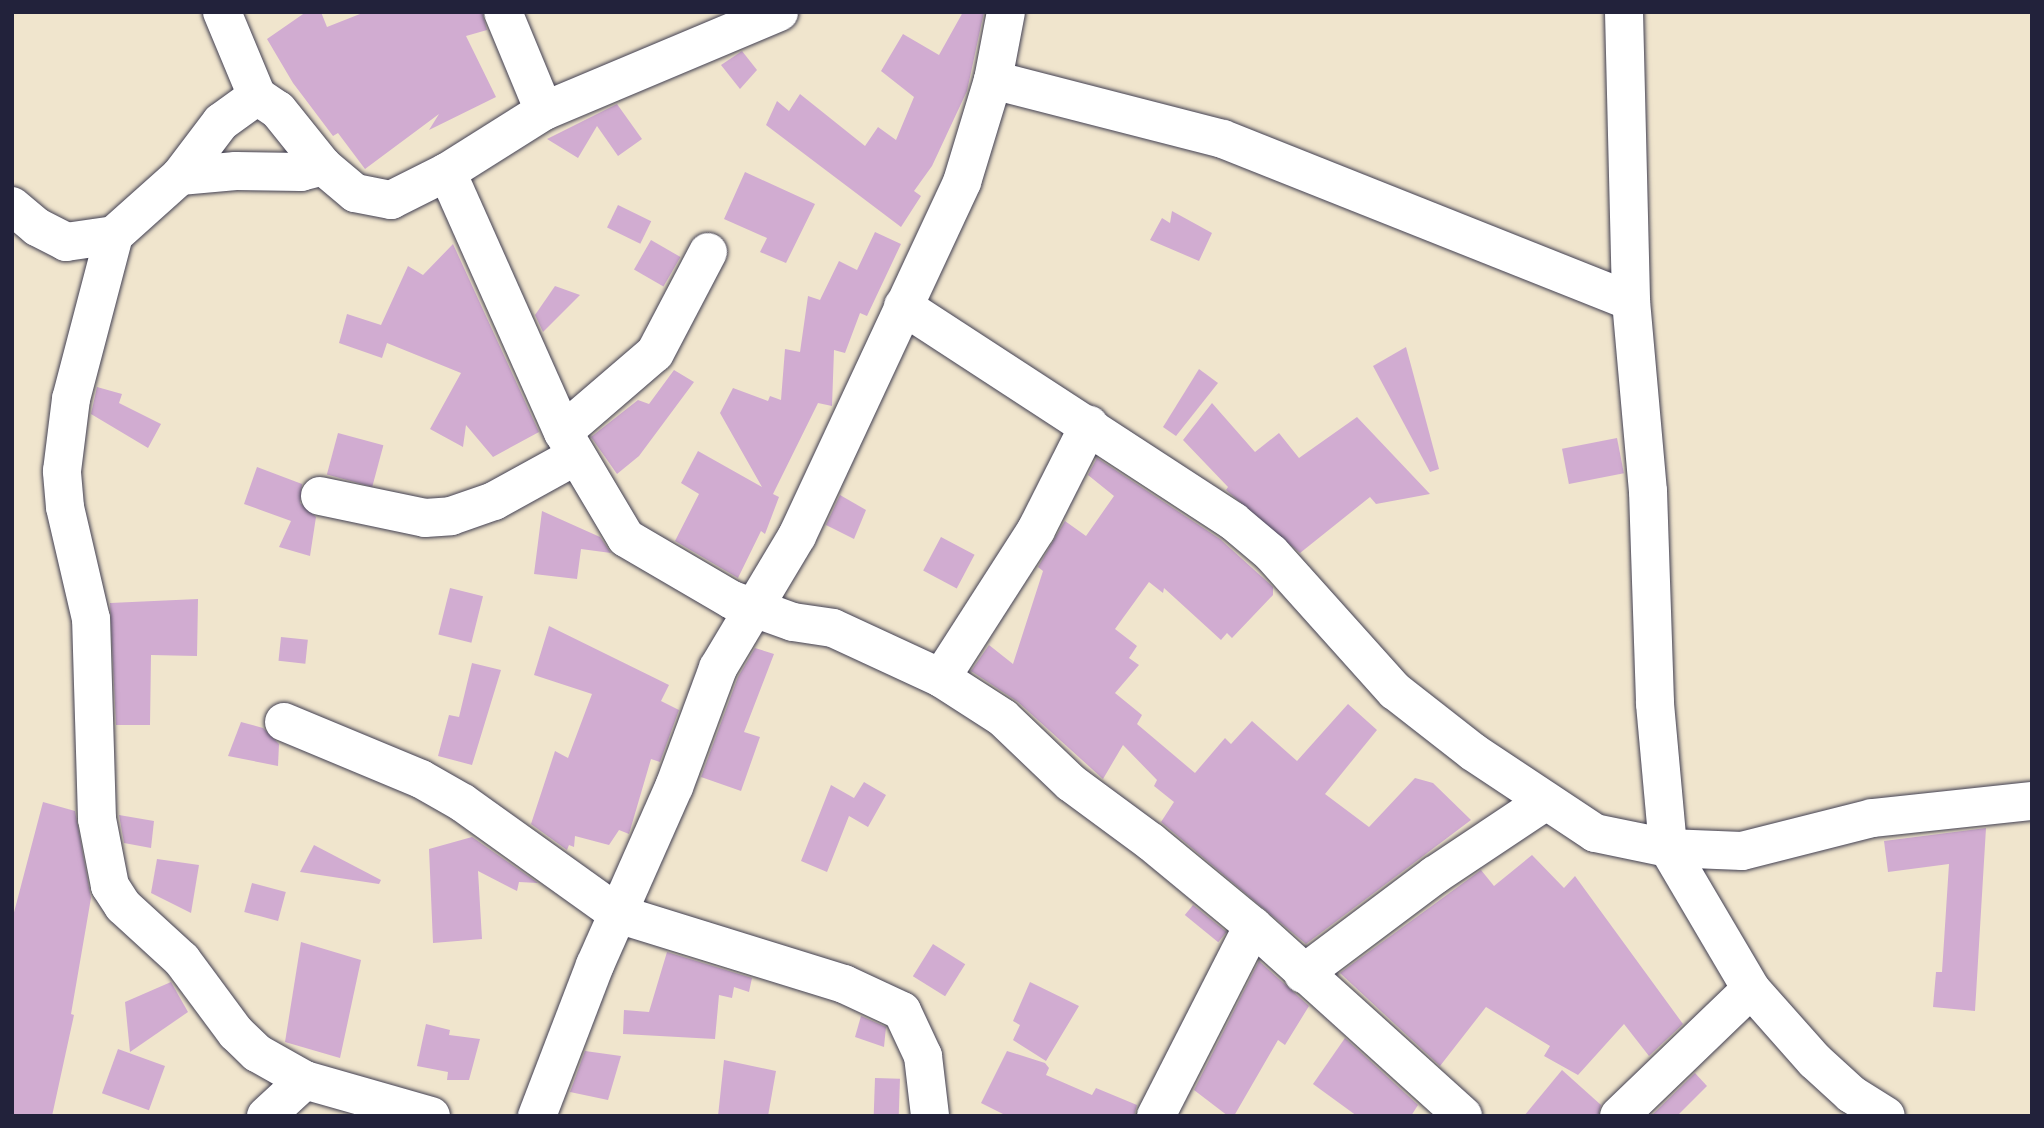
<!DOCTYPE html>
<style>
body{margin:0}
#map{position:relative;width:2044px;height:1128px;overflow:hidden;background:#f0e5cd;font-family:Caveat,sans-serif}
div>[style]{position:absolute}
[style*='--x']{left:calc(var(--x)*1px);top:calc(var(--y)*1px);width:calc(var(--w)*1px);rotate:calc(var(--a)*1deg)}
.building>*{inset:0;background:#d1acd1;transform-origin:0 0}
.roads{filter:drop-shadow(0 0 2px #413f51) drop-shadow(0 0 2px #413f51)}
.minor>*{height:38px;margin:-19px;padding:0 19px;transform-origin:19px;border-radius:19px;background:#fff}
span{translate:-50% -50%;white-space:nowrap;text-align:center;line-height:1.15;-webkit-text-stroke:5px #f6f6f2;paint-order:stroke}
.frame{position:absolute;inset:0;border:14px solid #22223b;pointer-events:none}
</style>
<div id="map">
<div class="building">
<div style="clip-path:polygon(306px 12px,321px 12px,327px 27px,365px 12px,482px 12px,487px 30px,466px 36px,496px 97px,429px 130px,439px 114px,365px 169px,338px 133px,333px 136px,293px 83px,267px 39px)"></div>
<div style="clip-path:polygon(963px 12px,984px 12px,967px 91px,932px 166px,914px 191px,921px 196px,901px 227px,766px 125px,777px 101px,789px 111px,800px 94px,865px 146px,878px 127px,896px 140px,914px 97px,881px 71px,903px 34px,939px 55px)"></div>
<div style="clip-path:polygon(742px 51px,757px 70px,740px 89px,721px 65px)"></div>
<div style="clip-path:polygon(617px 104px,642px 139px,618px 156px,597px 126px,578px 158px,547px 139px)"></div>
<div style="clip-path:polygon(745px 172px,815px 204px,786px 263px,760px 252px,767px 238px,724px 219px)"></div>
<div style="left:618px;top:205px;width:37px;height:25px;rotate:26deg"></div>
<div style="clip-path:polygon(1172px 211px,1212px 233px,1199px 261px,1150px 240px,1162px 218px,1170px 223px)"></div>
<div style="clip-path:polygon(875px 232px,901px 244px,867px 316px,860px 313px,845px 353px,834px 350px,832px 406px,818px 403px,773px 494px,779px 497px,765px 534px,761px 531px,738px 578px,675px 541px,699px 494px,681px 483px,698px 451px,762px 487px,720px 413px,733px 388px,768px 401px,770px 396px,781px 400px,785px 349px,800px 352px,808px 296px,820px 300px,839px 261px,857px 270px)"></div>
<div style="left:651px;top:240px;width:34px;height:34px;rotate:30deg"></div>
<div style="clip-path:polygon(453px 244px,539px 432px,493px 457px,466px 425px,463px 447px,430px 429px,461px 373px,387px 343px,382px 358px,339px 343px,347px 314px,381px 325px,408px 266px,423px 275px)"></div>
<div style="clip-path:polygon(555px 286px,580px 295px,543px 332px,535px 315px)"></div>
<div style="clip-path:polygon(1406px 347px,1439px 469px,1430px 472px,1373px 366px)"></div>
<div style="clip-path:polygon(1199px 369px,1218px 383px,1176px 436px,1163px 427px)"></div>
<div style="clip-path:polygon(674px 370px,694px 382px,639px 456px,617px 474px,591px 437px,638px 400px,649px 404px)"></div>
<div style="clip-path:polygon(97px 387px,122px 394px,119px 403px,161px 424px,148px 448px,91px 414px)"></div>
<div style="clip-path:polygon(1212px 403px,1255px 452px,1279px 433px,1299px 458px,1357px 417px,1430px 494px,1376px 504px,1370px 497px,1300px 553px,1226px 490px,1228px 487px,1183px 440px)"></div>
<div style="left:338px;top:433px;width:47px;height:43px;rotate:15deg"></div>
<div style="left:1617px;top:438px;width:36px;height:56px;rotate:79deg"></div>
<div style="clip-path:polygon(1097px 458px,1220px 539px,1273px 587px,1273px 595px,1232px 638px,1227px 633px,1221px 640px,1164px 588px,1163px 593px,1149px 582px,1115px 629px,1137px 646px,1129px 658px,1139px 665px,1115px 693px,1142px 715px,1137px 724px,1195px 773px,1225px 738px,1231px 744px,1252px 721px,1297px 761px,1348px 704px,1377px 730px,1325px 794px,1369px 827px,1415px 778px,1433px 783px,1471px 820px,1306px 944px,1161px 822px,1174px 802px,1154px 786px,1157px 780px,1123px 745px,1103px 779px,1018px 702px,971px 671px,989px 645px,1013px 664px,1043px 571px,1038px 567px,1065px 521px,1086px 536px,1114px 496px,1088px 475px)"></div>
<div style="clip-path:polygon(257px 467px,302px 484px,300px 503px,316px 517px,310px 556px,279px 547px,291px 521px,244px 504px)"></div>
<div style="clip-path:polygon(840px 495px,866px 510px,854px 539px,826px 525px)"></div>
<div style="clip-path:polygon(542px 511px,600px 537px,611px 553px,581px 549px,577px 579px,534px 574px)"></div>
<div style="left:941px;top:537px;width:38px;height:38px;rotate:28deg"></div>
<div style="left:450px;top:588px;width:34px;height:48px;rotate:14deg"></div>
<div style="clip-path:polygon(198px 599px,197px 656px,151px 655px,150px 725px,116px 725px,110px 603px)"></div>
<div style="clip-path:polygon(549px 626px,669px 685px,661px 701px,679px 710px,660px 762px,651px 759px,629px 834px,619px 830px,609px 845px,575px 836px,574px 847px,569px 845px,567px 850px,531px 824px,555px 751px,568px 758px,592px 694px,534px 675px)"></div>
<div style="left:281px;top:637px;width:27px;height:24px;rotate:6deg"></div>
<div style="clip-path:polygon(755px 648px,774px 654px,744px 732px,760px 737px,741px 791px,701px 777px,738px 677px)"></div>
<div style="clip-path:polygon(472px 663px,501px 670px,472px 765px,438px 756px,449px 715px,459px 717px)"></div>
<div style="clip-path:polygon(241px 722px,263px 728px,279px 744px,278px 766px,228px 756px)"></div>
<div style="clip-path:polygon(864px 782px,886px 795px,868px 827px,849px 816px,827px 872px,801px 861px,831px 785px,854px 798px)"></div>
<div style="clip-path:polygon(43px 802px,75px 811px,91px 898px,71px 1014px,74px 1015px,52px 1116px,12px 1116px,12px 920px)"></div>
<div style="clip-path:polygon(119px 815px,154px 821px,151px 848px,124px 843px)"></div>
<div style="clip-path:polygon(1986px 828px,1975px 1011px,1933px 1007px,1936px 972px,1942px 972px,1949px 864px,1888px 872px,1884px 841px)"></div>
<div style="clip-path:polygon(472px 837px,538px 883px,519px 882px,517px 891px,478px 871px,482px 939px,433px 943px,429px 849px)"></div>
<div style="clip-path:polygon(314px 845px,381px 880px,379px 884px,300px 872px)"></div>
<div style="clip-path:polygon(1532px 855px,1564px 888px,1575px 876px,1683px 1024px,1649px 1056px,1624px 1024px,1578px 1075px,1544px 1056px,1550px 1046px,1486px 1007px,1440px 1066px,1340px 973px,1481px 870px,1494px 886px)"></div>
<div style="clip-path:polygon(157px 859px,199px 865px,191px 913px,151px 893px)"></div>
<div style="left:252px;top:883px;width:35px;height:30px;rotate:15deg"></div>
<div style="left:1193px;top:905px;width:43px;height:13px;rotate:39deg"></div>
<div style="clip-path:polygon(301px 942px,361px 960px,340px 1058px,285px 1042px)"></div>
<div style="left:933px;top:944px;width:38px;height:38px;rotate:32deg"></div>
<div style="clip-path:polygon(667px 952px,752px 978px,749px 992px,734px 987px,732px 998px,719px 995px,715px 1039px,623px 1034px,624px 1010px,649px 1012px)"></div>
<div style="clip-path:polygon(1259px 961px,1309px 1006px,1285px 1045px,1278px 1040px,1234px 1116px,1228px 1116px,1194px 1090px)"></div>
<div style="clip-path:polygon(171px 982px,188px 1012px,130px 1052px,125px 1002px)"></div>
<div style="clip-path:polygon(1030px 982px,1079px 1006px,1046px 1061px,1013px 1040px,1020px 1025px,1013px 1021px)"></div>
<div style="clip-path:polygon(861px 1016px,886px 1027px,884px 1047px,855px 1037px)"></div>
<div style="clip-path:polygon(426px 1024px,450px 1030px,449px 1035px,480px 1039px,469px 1080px,447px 1080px,448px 1072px,417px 1066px)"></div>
<div style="clip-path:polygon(1345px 1038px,1418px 1105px,1411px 1116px,1357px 1116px,1313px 1084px)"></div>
<div style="left:118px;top:1049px;width:50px;height:47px;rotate:20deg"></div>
<div style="clip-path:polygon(585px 1051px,621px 1056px,608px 1100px,570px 1092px)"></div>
<div style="clip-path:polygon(1007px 1051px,1045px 1063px,1049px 1068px,1046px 1075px,1092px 1095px,1096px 1088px,1137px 1105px,1134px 1116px,1007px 1116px,981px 1103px)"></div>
<div style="clip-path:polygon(724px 1060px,776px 1071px,768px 1116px,718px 1116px)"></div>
<div style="clip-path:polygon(1562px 1070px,1601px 1105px,1598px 1116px,1524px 1116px)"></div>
<div style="clip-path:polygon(1695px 1073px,1707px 1086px,1677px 1116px,1651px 1116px)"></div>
<div style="left:875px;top:1078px;width:25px;height:38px;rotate:2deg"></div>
</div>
<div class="roads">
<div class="minor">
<div style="--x:222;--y:12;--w:91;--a:67.4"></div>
<div style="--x:257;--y:96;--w:25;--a:34"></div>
<div style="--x:278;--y:110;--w:72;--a:51.2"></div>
<div style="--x:503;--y:12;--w:107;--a:67.5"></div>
<div style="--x:1624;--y:12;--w:289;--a:88.6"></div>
<div style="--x:1631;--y:301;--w:191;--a:84.9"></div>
<div style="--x:1648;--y:491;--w:213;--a:88.1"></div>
<div style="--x:1655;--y:704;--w:145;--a:84.8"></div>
<div style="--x:1668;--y:848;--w:164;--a:59.5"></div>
<div style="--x:1751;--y:989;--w:96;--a:48.4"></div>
<div style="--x:1815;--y:1061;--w:49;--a:42.5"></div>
<div style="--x:1851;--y:1094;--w:41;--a:32.2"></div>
<div style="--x:993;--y:80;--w:237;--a:14.4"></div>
<div style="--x:1223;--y:139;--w:439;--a:21.7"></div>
<div style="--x:447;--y:172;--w:285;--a:66"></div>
<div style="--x:563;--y:432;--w:123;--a:59.3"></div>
<div style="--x:626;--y:538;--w:123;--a:30.3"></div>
<div style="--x:732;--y:600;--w:65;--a:19.8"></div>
<div style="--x:793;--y:622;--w:40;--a:8.5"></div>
<div style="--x:833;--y:628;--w:119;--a:24.8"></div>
<div style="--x:941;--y:678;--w:74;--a:32.8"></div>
<div style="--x:1003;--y:718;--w:94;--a:43.7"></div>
<div style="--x:1071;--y:783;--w:99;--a:36.4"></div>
<div style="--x:1151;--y:842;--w:132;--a:39.5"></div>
<div style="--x:1253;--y:926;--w:283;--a:42.1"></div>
<div style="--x:180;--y:176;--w:68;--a:-52.8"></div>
<div style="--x:221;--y:122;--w:44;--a:-35.8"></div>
<div style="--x:12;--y:206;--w:33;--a:40"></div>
<div style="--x:37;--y:227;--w:33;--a:27"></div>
<div style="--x:66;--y:242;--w:49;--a:-8.3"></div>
<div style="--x:903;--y:306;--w:394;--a:33.1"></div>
<div style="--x:1233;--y:521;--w:50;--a:40.1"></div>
<div style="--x:1271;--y:553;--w:186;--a:48.1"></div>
<div style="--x:1395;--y:691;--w:99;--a:38"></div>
<div style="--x:1473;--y:752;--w:146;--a:33.6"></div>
<div style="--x:1595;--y:833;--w:75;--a:11.6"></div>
<div style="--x:1668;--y:848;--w:74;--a:2.3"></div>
<div style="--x:1742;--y:851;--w:134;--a:-14.2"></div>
<div style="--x:1872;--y:818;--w:161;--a:-6.1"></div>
<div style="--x:563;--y:432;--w:121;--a:-40.7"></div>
<div style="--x:655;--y:353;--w:114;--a:-62.3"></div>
<div style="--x:320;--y:496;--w:107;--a:11.8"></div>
<div style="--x:425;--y:518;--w:26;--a:-4"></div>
<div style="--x:451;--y:516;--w:46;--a:-19.2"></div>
<div style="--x:494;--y:501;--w:94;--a:-28.8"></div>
<div style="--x:941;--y:678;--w:176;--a:-57.3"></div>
<div style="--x:1036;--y:530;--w:118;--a:-63.2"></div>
<div style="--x:284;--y:722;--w:148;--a:22.6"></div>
<div style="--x:421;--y:779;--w:48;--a:29.7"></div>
<div style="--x:463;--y:803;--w:191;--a:35.6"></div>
<div style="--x:618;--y:914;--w:237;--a:17.2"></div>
<div style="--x:844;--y:984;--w:64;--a:25"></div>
<div style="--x:902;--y:1011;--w:50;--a:65"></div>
<div style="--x:923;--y:1056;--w:60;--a:83.3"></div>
<div style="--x:1303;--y:974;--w:165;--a:-36.9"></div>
<div style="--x:1435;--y:875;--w:133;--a:-33.7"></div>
<div style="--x:266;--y:1116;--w:53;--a:-42.7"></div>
<div style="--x:431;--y:1116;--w:131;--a:-164.1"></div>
<div style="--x:305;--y:1080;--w:55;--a:-150.6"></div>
<div style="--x:257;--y:1053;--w:29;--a:-136"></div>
<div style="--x:236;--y:1033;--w:91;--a:-126.5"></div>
<div style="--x:182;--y:960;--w:80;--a:-137.5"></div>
<div style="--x:123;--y:906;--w:24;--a:-123"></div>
<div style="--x:110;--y:886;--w:68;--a:-101"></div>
<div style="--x:97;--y:819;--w:200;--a:-91.7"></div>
<div style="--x:91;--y:619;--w:115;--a:-103.1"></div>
<div style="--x:65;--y:507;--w:36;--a:-95"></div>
<div style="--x:62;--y:471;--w:73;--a:-82.9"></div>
<div style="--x:71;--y:399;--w:170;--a:-75.3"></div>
<div style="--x:114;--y:235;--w:89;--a:-41.8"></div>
<div style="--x:180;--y:176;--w:56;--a:-5.1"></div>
<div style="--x:236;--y:171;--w:65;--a:0.9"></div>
<div style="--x:301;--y:172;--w:23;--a:-15"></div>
<div style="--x:323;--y:166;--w:42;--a:40.2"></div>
<div style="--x:355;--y:193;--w:37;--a:11"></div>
<div style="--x:391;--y:200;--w:63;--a:-26.6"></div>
<div style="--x:447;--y:172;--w:115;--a:-32.2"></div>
<div style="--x:544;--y:111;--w:255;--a:-22.8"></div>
<div style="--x:537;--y:1116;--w:162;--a:-69"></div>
<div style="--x:595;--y:965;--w:195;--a:-66.1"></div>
<div style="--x:674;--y:787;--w:127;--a:-69.7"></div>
<div style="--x:718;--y:668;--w:154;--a:-59.1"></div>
<div style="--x:797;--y:536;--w:391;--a:-65"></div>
<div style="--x:962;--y:182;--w:107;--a:-73.1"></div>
<div style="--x:993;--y:80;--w:69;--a:-79.2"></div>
<div style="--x:1156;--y:1116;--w:213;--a:-63"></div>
<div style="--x:1619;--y:1116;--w:183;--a:-43.9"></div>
</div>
</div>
<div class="frame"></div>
</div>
